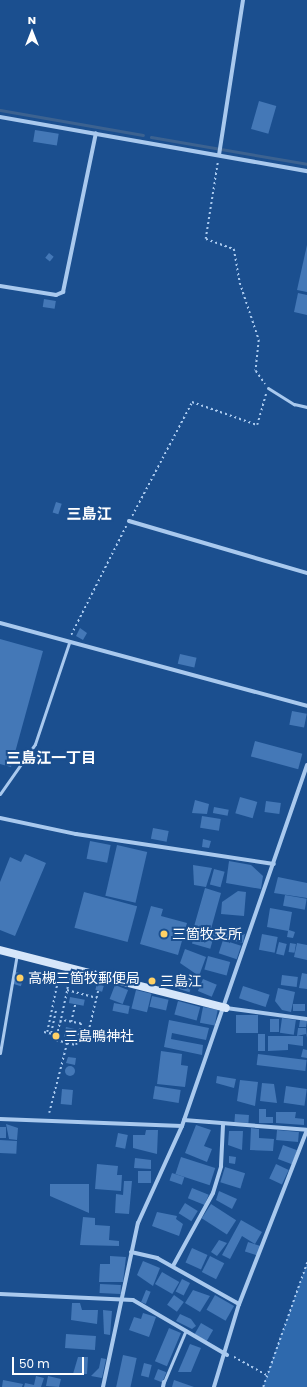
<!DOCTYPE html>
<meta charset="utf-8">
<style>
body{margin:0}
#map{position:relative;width:307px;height:1387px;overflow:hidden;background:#1b4f8f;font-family:Poppins,"Noto Sans JP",sans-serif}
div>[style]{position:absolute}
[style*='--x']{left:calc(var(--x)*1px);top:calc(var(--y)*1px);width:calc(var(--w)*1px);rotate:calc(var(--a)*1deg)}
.green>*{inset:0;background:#2e69ad}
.stream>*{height:3px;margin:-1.5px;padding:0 1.5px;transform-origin:1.5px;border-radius:1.5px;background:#3c6290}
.building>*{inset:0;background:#4478b7;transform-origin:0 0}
.round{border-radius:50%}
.path>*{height:1.5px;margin-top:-0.75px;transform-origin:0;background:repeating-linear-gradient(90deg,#a9c9ee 0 2px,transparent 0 5px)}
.lane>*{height:3px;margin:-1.5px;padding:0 1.5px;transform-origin:1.5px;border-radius:1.5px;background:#a9c9ee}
.street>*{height:4px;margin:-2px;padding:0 2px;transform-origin:2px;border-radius:2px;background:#a9c9ee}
.secondary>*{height:8px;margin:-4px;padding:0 4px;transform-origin:4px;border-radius:4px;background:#d6e6fa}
.dots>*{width:11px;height:11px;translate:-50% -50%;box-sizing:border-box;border:2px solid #1b4f8f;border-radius:50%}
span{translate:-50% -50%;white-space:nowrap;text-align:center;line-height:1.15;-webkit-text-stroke:4px #1b4f8f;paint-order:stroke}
.poi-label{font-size:14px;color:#fff}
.left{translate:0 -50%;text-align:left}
.neighbourhood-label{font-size:15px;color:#fff;font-weight:700}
.north{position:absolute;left:12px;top:12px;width:40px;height:40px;-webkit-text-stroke:3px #1b4f8f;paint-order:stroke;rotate:0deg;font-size:11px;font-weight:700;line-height:16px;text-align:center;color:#fff}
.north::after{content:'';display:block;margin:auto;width:14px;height:18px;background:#fff;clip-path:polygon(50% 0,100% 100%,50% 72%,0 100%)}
.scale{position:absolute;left:12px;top:1357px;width:72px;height:18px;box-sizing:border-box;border:2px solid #fff;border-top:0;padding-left:5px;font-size:12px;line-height:14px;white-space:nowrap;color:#fff;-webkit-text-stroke:3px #1b4f8f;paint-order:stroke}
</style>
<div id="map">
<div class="green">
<div style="clip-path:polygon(307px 1263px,307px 1387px,263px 1387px,271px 1363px)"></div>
</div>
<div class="stream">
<div style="--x:0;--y:110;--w:145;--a:9.9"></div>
<div style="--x:151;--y:137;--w:158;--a:9.8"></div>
</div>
<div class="building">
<div style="left:259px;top:101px;width:18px;height:29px;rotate:16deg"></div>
<div style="left:35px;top:130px;width:24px;height:12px;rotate:9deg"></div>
<div style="clip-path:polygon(307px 245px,307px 292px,297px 290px)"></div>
<div style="left:49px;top:253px;width:6px;height:6px;rotate:39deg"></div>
<div style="clip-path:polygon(298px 293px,307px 295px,307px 315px,294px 312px)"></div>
<div style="left:44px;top:299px;width:12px;height:8px;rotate:9deg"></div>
<div style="left:56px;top:502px;width:6px;height:11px;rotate:18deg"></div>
<div style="clip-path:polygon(80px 628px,87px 633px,83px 640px,76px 636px)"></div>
<div style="clip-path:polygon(0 639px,43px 651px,11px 767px,0 764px)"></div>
<div style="left:180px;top:654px;width:17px;height:10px;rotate:13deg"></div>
<div style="left:292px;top:711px;width:15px;height:14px;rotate:11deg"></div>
<div style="left:255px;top:741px;width:49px;height:16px;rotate:15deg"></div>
<div style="left:240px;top:797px;width:18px;height:17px;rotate:16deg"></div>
<div style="clip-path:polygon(195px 800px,209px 804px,207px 814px,192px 813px)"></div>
<div style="left:266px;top:801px;width:15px;height:11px;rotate:8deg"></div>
<div style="left:214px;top:807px;width:15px;height:6px;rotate:11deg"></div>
<div style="left:202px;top:816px;width:19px;height:12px;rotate:9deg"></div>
<div style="left:153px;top:828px;width:16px;height:11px;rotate:11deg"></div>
<div style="clip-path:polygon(203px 839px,211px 841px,209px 848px,202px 847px)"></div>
<div style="left:90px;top:841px;width:21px;height:18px;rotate:11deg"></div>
<div style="left:117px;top:845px;width:31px;height:52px;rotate:13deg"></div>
<div style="clip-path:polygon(25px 854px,46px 863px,15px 936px,0 930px,0 882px,10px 857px,21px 862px)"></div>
<div style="clip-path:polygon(229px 861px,251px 865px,263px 876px,261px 889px,226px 883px)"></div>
<div style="clip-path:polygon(193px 865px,212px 868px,206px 887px,194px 885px)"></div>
<div style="left:214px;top:869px;width:11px;height:16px;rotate:15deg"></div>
<div style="clip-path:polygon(278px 877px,307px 883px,307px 898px,274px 893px)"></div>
<div style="clip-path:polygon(205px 888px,221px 893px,211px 929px,233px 935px,231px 941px,193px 930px)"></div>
<div style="clip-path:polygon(238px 891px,246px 892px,244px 916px,221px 914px,222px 902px)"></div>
<div style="left:84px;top:892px;width:55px;height:37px;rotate:15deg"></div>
<div style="left:285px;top:895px;width:22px;height:11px;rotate:10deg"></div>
<div style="clip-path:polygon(151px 906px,163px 909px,161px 916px,187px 923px,178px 955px,140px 944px)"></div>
<div style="clip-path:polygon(270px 908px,292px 912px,289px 930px,295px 932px,293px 938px,287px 937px,288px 931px,267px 927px)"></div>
<div style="left:235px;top:932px;width:10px;height:9px;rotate:11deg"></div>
<div style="left:195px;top:933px;width:19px;height:11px;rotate:16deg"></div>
<div style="left:262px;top:934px;width:16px;height:16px;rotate:11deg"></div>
<div style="left:223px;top:940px;width:19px;height:14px;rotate:18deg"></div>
<div style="left:279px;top:942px;width:8px;height:12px;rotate:14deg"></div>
<div style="left:290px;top:943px;width:6px;height:9px;rotate:9deg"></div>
<div style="clip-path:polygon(297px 943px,307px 945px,307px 960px,294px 957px)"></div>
<div style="clip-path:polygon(185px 949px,206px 957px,199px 976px,180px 963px)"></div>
<div style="left:208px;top:956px;width:23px;height:14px;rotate:15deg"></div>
<div style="left:16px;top:972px;width:9px;height:12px;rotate:18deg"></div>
<div style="clip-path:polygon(302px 973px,307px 974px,307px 989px,299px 988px)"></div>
<div style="left:282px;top:975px;width:16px;height:10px;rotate:7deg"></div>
<div style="left:178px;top:976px;width:16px;height:12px;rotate:18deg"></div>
<div class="round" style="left:65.5px;top:977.5px;width:7px;height:7px"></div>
<div style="left:203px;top:979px;width:15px;height:13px;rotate:23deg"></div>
<div style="left:97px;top:984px;width:7px;height:6px;rotate:16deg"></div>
<div style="left:115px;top:985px;width:14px;height:15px;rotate:21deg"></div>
<div style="left:243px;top:986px;width:28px;height:13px;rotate:18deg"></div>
<div style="clip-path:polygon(278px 988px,295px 992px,291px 1012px,282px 1010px,275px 1001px)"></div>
<div style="left:136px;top:990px;width:16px;height:19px;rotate:14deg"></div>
<div style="left:152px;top:996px;width:17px;height:11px;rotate:13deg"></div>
<div style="left:70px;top:997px;width:15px;height:6px;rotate:11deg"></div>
<div style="left:178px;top:1001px;width:23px;height:14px;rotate:15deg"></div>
<div style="left:114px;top:1003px;width:16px;height:8px;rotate:11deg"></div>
<div style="left:293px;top:1004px;width:12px;height:7px"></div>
<div style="left:203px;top:1007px;width:15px;height:16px;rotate:11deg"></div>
<div style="left:236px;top:1015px;width:22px;height:18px"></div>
<div style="left:282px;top:1018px;width:14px;height:15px;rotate:8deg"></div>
<div style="left:270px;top:1019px;width:9px;height:13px"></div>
<div style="clip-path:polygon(169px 1020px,209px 1028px,206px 1040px,172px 1033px,171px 1039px,203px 1045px,202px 1055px,164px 1047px)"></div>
<div style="clip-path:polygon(300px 1020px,307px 1021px,306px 1027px,299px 1027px)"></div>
<div style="left:66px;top:1027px;width:9px;height:10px;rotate:13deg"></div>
<div style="clip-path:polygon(298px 1028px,306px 1028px,307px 1038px,306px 1034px,297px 1036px)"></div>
<div style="left:258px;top:1034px;width:7px;height:17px"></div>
<div style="clip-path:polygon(268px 1036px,303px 1036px,303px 1046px,288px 1044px,288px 1050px,268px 1051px)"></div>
<div style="clip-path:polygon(303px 1049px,307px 1050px,307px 1058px,301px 1057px)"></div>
<div style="clip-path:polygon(161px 1051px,182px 1054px,181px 1065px,188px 1066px,185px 1087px,157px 1084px)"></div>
<div style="left:258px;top:1054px;width:49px;height:11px;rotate:7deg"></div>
<div style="clip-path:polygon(68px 1057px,76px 1058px,75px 1065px,66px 1063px)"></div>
<div class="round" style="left:65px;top:1066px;width:10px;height:10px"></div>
<div style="clip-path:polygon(217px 1076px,236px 1079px,234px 1088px,216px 1083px)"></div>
<div style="clip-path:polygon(240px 1080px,258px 1082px,255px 1106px,237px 1101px)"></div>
<div style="clip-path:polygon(262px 1083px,274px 1084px,277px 1103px,260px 1101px)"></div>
<div style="left:155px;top:1086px;width:26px;height:13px;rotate:9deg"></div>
<div style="left:286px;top:1086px;width:21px;height:17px;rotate:8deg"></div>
<div style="left:62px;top:1089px;width:11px;height:15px;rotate:5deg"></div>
<div style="clip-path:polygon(259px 1109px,266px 1109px,266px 1117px,273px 1117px,273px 1123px,259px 1123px)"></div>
<div style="clip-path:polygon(276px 1112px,296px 1112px,295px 1118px,304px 1119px,304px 1125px,276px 1123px)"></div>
<div style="left:235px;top:1114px;width:14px;height:8px;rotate:4deg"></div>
<div style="clip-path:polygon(6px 1124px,18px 1128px,17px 1140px,9px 1139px)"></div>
<div style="clip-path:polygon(196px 1125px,211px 1130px,204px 1146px,212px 1149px,207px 1162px,185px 1153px)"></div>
<div style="left:0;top:1127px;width:6px;height:11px"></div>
<div style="clip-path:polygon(251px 1128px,259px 1129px,259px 1138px,274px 1139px,273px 1151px,250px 1150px)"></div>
<div style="clip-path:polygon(146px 1130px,158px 1130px,157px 1154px,133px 1148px,133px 1135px,145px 1135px)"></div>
<div style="left:277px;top:1130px;width:22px;height:10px;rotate:5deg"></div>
<div style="clip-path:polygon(229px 1131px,243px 1131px,242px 1150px,228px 1145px)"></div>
<div style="left:118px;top:1133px;width:10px;height:14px;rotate:11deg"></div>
<div style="left:0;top:1140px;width:17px;height:13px;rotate:3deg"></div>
<div style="left:283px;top:1145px;width:15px;height:15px;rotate:20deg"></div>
<div style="clip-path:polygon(229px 1156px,236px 1157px,235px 1164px,229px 1163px)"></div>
<div style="left:181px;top:1157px;width:36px;height:18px;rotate:18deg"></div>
<div style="clip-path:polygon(135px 1158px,151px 1160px,151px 1169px,134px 1168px)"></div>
<div style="clip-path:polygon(97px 1164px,118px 1166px,117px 1175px,122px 1175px,121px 1191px,95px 1189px)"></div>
<div style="left:276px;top:1164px;width:14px;height:16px;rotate:25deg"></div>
<div style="left:225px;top:1167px;width:21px;height:16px;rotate:17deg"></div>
<div style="left:138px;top:1171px;width:13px;height:12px"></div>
<div style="left:172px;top:1173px;width:13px;height:8px;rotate:18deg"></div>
<div style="clip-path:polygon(124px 1181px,132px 1181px,129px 1214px,115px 1213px,116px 1194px,123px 1195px)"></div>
<div style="clip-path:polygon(50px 1184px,89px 1184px,89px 1213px,50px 1196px)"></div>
<div style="left:192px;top:1188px;width:18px;height:11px;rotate:22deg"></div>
<div style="clip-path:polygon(219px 1191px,237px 1199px,232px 1209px,216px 1200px)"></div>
<div style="left:185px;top:1203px;width:15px;height:12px;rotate:32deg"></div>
<div style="left:211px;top:1204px;width:30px;height:17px;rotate:33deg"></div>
<div style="clip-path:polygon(157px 1212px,177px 1216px,176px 1219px,183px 1224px,179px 1236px,152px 1226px)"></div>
<div style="clip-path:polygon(83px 1217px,95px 1218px,95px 1225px,110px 1226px,109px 1240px,119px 1241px,119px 1246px,80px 1245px)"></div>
<div style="clip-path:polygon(241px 1220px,262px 1232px,255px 1244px,242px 1236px,230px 1259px,222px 1255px)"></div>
<div style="clip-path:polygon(219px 1240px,227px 1243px,217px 1256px,211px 1252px)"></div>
<div style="left:248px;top:1242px;width:13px;height:10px;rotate:18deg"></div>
<div style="left:192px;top:1248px;width:17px;height:16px;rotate:24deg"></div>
<div style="clip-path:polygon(110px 1256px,126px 1257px,123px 1282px,99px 1282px,100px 1264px,110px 1264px)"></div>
<div style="left:210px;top:1256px;width:16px;height:18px;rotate:27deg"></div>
<div style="clip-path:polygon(143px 1261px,160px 1268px,153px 1286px,137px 1275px)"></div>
<div style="left:162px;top:1272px;width:20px;height:14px;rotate:30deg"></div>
<div style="left:182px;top:1279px;width:9px;height:14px;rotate:27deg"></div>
<div style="left:100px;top:1284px;width:21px;height:9px;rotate:3deg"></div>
<div style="left:146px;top:1290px;width:5px;height:13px;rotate:22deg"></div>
<div style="clip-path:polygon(193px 1290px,210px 1296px,200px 1312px,185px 1303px)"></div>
<div style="left:174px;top:1295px;width:12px;height:12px;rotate:35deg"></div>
<div style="left:215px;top:1295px;width:22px;height:17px;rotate:30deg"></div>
<div style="clip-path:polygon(72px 1303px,80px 1303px,82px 1310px,98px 1310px,97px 1324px,71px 1320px)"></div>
<div style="clip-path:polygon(103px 1310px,112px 1311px,110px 1335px,104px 1334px)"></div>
<div style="clip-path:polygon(143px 1313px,156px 1317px,149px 1337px,129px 1330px,134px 1317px,141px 1319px)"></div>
<div style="clip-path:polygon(180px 1314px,191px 1319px,196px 1326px,192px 1329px,176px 1321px)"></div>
<div style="left:201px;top:1323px;width:14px;height:13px;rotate:30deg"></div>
<div style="left:169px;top:1328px;width:13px;height:36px;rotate:23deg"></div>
<div style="left:66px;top:1334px;width:30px;height:14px;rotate:4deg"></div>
<div style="clip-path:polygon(190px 1344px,201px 1348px,191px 1372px,178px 1372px)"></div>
<div style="left:123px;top:1355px;width:14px;height:33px;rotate:12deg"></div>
<div style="clip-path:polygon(78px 1357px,88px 1357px,87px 1374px,73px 1374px)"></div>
<div style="clip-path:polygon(101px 1358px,106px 1359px,102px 1378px,91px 1376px,99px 1368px)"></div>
<div style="left:144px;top:1363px;width:8px;height:13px;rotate:14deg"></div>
<div style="left:158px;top:1369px;width:9px;height:11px;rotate:21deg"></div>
<div style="clip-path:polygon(36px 1376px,44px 1378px,41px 1387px,24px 1387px,25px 1383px,34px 1385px)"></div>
<div style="clip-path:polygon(48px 1376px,61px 1379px,59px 1387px,46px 1386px)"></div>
<div style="clip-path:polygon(3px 1380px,23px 1384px,22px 1387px,2px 1387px)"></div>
<div style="clip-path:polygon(174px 1380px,194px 1387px,172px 1387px)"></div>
</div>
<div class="path">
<div style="--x:218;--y:163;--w:77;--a:99"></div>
<div style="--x:206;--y:239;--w:30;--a:20"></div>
<div style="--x:234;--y:249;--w:35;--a:80"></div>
<div style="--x:240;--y:283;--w:60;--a:71.6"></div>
<div style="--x:259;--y:340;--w:31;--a:96"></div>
<div style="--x:256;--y:371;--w:16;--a:55"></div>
<div style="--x:132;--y:516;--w:129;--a:-62.2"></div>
<div style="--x:192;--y:402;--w:69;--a:19.5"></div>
<div style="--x:257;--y:425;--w:32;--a:-74"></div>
<div style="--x:71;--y:635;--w:122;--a:-63.2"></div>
<div style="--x:67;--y:989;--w:6;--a:-72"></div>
<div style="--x:71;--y:1022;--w:18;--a:-77"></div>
<div style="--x:60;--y:1023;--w:34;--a:-78"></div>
<div style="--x:67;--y:990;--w:31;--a:15"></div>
<div style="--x:44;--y:1032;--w:13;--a:13"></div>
<div style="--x:47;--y:1032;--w:58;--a:-78.1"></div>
<div style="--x:51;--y:1033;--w:24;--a:-78"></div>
<div style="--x:79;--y:1035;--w:8;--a:14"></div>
<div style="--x:87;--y:1037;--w:47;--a:-76.6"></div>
<div style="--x:49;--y:1113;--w:72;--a:-75.6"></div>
<div style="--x:67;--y:1043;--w:9;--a:13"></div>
<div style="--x:76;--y:1045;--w:22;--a:-77"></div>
<div style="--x:81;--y:1024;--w:20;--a:-169"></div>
<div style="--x:61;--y:1020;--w:21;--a:104"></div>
<div style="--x:56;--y:1040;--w:11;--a:15"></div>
<div style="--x:234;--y:1357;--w:38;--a:29"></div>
<div style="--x:263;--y:1387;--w:132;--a:-70.5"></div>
</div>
<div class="lane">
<div style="--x:268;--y:388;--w:31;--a:32"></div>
<div style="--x:294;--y:404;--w:13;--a:13"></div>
<div style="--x:0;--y:794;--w:61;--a:-55"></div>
<div style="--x:35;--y:744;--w:107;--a:-71.4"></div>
<div style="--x:0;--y:1053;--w:100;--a:-80.3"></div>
<div style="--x:164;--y:1382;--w:56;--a:-67.1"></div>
</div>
<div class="street">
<div style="--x:0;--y:117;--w:312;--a:10"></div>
<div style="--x:219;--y:155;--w:157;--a:-81.2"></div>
<div style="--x:0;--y:286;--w:57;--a:9.1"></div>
<div style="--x:56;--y:295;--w:8;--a:-23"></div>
<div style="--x:63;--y:292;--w:162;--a:-78.3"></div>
<div style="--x:129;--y:521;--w:185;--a:16.3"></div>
<div style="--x:0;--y:623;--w:318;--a:15.1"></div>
<div style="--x:0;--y:818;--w:78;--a:11.9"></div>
<div style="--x:76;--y:834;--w:200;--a:8.6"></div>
<div style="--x:226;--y:1008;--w:82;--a:7.7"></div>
<div style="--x:0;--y:1119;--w:182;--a:2.2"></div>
<div style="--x:184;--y:1120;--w:123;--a:4.6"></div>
<div style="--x:307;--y:1130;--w:187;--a:111.3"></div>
<div style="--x:239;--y:1304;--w:87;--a:106.8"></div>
<div style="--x:131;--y:1252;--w:27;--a:13"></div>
<div style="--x:157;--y:1258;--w:94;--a:29.3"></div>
<div style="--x:173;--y:1266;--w:83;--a:-61.3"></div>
<div style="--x:213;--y:1193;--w:28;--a:-73"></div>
<div style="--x:221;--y:1166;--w:41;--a:-87.2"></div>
<div style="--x:0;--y:1294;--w:133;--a:2.6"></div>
<div style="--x:133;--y:1300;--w:109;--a:30.3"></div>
<div style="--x:103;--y:1387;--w:168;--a:-78"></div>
<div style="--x:138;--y:1223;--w:107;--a:-65.6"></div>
<div style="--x:182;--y:1126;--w:382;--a:-70.9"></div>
<div style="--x:163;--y:1387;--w:5;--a:-79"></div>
</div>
<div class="secondary">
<div style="--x:0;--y:950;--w:233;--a:14.4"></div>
</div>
<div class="dots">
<div style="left:164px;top:934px;background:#ffd166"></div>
<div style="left:20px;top:978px;background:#ffd166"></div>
<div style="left:152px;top:981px;background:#ffd166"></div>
<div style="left:56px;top:1036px;background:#ffd166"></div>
</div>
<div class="poi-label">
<span class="left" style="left:172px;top:934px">三箇牧支所</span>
<span class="left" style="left:28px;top:978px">高槻三箇牧郵便局</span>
<span class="left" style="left:160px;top:981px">三島江</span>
<span class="left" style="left:64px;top:1036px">三島鴨神社</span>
</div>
<div class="neighbourhood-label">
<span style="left:89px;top:514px">三島江</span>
<span style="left:51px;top:758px">三島江一丁目</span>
</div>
<div class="north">N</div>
<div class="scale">50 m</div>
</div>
